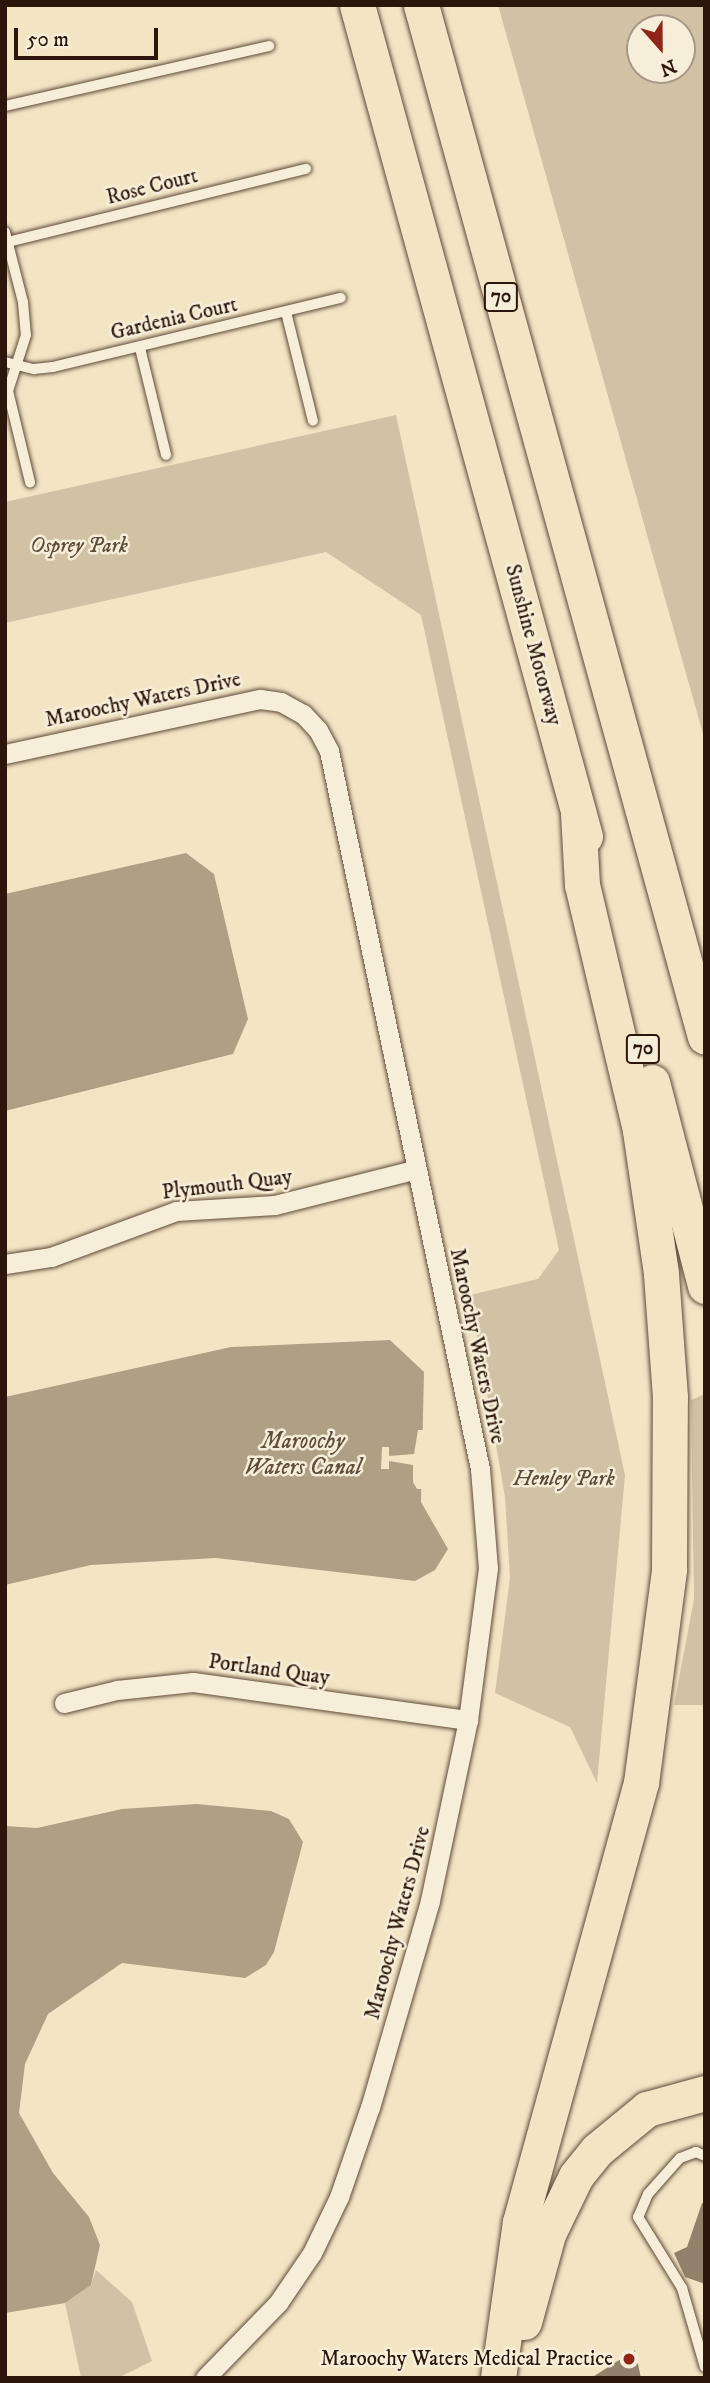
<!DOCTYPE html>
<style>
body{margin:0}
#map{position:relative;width:710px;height:2383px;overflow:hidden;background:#f3e5c4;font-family:"IM FELL DW Pica",serif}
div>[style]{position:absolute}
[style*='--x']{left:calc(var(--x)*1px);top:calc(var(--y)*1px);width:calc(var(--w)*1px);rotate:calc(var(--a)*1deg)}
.green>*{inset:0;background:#d1c2a5}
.water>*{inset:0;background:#af9f85}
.pier>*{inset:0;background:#f3e5c4}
.building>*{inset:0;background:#93826b}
.roads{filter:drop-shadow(0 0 2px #5e4a39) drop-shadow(0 0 2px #5e4a39)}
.service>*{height:10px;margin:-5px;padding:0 5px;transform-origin:5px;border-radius:5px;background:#f7eed9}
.minor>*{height:19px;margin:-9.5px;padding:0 9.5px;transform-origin:9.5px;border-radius:9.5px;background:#f7eed9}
.motorway>*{height:35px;margin:-17.5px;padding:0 17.5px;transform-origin:17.5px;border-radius:17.5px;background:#f3e5c4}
.dots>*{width:19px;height:19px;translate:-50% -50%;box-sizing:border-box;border:4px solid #f7eed9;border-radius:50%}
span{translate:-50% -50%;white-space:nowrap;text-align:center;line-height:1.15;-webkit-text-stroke:5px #f7eed9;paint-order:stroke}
.shield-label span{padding:2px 5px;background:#f7eed9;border:2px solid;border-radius:5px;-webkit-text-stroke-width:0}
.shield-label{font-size:19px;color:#2c160b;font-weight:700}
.street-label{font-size:21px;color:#2c160b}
.park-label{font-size:21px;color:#5e4a39;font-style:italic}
.poi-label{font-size:21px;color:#2c160b}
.right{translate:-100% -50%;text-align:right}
.water-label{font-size:23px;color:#604d3c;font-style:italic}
.frame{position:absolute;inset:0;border:7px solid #2c160b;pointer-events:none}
.north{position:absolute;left:626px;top:14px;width:70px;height:70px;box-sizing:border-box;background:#f7eed9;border:2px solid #a69887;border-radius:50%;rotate:159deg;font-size:19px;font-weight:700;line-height:28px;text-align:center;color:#2c160b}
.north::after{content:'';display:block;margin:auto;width:24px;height:32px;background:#8f2418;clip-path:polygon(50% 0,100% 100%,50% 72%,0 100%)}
.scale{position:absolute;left:14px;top:28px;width:144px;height:32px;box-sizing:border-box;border:4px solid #2c160b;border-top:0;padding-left:9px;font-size:21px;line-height:24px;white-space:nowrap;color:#2c160b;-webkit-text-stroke:5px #f7eed9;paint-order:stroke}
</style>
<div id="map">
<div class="green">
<div style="clip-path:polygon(evenodd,498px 5px,705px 5px,705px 741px,498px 5px,640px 28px,682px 28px,682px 70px,640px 70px,640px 28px)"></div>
<div style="clip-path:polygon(396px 415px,625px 1475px,597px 1783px,570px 1727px,495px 1693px,510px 1578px,505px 1497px,470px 1295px,538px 1279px,559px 1250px,421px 615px,326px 552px,5px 623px,5px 502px)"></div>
<div style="clip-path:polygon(705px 1394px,705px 1705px,674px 1705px,694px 1599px,691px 1400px)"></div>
<div style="clip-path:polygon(96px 2270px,132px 2302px,152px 2361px,118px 2378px,81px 2378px,65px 2303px,91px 2285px)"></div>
</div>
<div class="water">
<div style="clip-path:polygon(186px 853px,214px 874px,248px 1019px,233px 1054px,5px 1111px,5px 894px)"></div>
<div style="clip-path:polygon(390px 1340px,424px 1372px,421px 1502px,448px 1549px,435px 1570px,415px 1581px,216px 1558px,91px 1565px,5px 1585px,5px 1397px,231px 1347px)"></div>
<div style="clip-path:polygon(197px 1804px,271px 1811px,289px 1819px,303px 1842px,274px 1952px,266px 1965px,245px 1978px,122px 1963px,48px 2014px,25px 2064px,19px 2113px,53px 2173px,89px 2217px,100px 2245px,91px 2285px,65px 2303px,5px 2313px,5px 1826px,37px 1828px,122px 1809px)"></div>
</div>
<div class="pier">
<div style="clip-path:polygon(418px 1430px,426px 1430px,425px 1489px,417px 1489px,413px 1482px,413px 1465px,389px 1461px,389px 1469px,381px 1469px,382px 1447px,389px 1447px,389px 1456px,414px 1454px)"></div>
</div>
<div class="building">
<div style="clip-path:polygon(702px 2203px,705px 2203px,705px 2284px,685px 2277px,674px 2253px,687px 2247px)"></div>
<div style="clip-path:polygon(635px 2350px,641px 2378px,591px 2378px)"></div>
</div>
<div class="roads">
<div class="service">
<div style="--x:5;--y:106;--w:271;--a:-12.8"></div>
<div style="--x:5;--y:232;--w:72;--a:75.6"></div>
<div style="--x:23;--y:302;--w:33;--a:85"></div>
<div style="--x:26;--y:335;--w:59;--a:107.8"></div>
<div style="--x:8;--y:391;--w:94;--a:76.4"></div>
<div style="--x:8;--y:242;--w:307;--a:-13.8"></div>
<div style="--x:286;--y:312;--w:112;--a:76.1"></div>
<div style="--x:140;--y:348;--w:110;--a:76.3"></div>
<div style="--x:5;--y:362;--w:30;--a:14"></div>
<div style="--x:34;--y:369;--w:19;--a:-6"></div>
<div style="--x:53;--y:367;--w:296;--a:-13.5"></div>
<div style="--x:705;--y:2156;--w:10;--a:-156"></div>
<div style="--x:696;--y:2152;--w:17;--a:159"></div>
<div style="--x:680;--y:2158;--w:48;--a:131.6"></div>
<div style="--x:648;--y:2194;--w:25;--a:113"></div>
<div style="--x:638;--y:2217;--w:84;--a:58.2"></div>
<div style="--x:682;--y:2288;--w:82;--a:73.8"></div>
</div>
<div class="minor">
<div style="--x:5;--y:754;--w:261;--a:-12.2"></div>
<div style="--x:260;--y:699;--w:21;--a:8"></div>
<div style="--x:281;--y:702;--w:25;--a:29"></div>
<div style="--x:303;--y:714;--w:22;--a:47"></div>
<div style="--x:318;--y:730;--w:24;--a:62"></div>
<div style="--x:329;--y:751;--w:734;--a:78.12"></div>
<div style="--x:480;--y:1469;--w:99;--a:85.4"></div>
<div style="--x:488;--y:1568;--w:153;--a:97.5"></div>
<div style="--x:468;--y:1720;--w:185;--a:101.9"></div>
<div style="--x:430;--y:1901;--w:215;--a:106.2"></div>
<div style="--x:370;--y:2107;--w:95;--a:109"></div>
<div style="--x:339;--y:2197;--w:62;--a:115.7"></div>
<div style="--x:312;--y:2253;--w:60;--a:124.2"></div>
<div style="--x:278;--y:2303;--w:105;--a:134.2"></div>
<div style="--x:5;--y:1264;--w:47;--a:-8.7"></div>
<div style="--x:51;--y:1257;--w:133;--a:-20.2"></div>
<div style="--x:176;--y:1211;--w:99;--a:-3.5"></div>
<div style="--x:275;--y:1205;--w:146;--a:-14.2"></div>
<div style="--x:64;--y:1703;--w:55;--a:-13.8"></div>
<div style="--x:117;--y:1690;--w:76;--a:-6"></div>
<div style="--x:193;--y:1682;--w:278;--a:7.9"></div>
</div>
<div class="motorway">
<div style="--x:357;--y:5;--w:862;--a:74.66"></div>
<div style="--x:421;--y:5;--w:1070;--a:74.61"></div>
<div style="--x:652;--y:1082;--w:211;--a:75.4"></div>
<div style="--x:524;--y:2322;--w:91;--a:-74.7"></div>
<div style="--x:548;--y:2234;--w:64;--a:-64.2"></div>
<div style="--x:576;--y:2176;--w:33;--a:-51"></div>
<div style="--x:597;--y:2150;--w:65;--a:-39.4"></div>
<div style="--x:647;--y:2109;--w:60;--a:-15.4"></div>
<div style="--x:498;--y:2378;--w:158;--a:-82"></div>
<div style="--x:520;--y:2222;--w:455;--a:-74.6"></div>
<div style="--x:641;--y:1783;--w:216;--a:-82.5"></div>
<div style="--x:669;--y:1569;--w:172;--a:-89.7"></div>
<div style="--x:670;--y:1397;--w:124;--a:-94.2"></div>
<div style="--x:661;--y:1273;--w:145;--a:-98.4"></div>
<div style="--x:640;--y:1130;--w:252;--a:-103.3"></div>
<div style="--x:582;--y:885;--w:72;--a:-93.2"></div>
</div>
</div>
<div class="dots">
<div style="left:629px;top:2359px;background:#8f2418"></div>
</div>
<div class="shield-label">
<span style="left:501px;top:297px">70</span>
<span style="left:643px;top:1049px">70</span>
</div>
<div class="street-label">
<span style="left:152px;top:187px;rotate:-14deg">Rose Court</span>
<span style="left:174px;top:319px;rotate:-13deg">Gardenia Court</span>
<span style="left:533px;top:645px;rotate:75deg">Sunshine Motorway</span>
<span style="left:143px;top:700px;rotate:-12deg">Maroochy Waters Drive</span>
<span style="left:227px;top:1185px;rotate:-7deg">Plymouth Quay</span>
<span style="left:477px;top:1346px;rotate:78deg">Maroochy Waters Drive</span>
<span style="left:269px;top:1670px;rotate:8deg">Portland Quay</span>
<span style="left:398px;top:1923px;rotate:-75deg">Maroochy Waters Drive</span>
</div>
<div class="park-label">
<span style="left:79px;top:546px">Osprey Park</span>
<span style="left:564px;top:1479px">Henley Park</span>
</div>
<div class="poi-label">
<span class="right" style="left:613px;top:2359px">Maroochy Waters Medical Practice</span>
</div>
<div class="water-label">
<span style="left:303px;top:1455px">Maroochy<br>Waters Canal</span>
</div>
<div class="frame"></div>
<div class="north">N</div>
<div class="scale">50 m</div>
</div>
